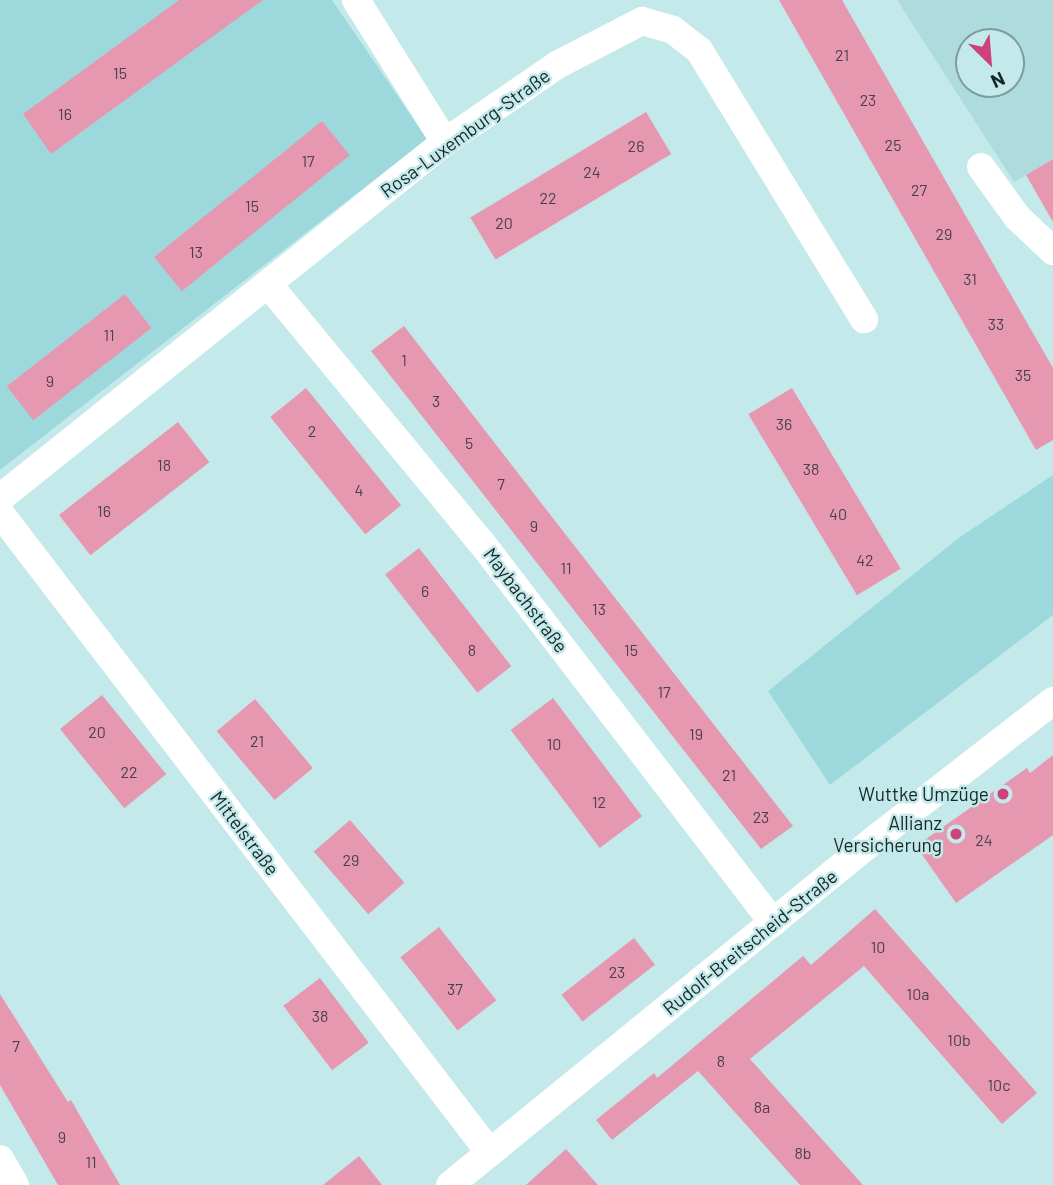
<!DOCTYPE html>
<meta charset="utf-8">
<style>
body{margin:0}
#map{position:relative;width:1053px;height:1185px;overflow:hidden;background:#c4e9eb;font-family:Barlow,sans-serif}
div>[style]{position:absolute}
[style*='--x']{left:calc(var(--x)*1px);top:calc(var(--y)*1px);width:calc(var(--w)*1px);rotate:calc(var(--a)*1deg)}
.built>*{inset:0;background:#aedcde}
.green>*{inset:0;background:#9dd9dc}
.building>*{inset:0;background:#e698b1;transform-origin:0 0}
.minor>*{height:28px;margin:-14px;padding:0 14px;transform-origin:14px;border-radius:14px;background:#fff}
.dots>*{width:19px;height:19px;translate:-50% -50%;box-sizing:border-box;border:4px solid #c4e9eb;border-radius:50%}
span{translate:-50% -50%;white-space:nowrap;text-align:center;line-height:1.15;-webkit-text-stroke:5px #c4e9eb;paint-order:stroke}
.number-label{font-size:16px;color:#4b4249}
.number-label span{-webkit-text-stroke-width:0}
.street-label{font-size:19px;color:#172626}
.poi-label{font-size:19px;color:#172626}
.right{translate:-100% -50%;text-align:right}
.north{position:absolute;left:955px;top:28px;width:70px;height:70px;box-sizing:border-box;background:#c4e9eb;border:2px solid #7f9b9c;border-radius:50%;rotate:155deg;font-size:19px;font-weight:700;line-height:28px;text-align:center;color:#172626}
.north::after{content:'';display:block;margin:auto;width:24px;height:32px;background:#cc427b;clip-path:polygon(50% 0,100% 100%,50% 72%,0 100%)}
</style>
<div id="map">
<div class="built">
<div style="clip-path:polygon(evenodd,897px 0,1053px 0,1053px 159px,1014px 182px,897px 0,969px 42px,1011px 42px,1011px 84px,969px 84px,969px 42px)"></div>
</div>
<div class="green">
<div style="clip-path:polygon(0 0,332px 0,427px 139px,0 470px)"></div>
<div style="clip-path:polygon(1053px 475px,1053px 615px,830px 785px,768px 691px,960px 537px)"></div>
</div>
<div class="building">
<div style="clip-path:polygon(179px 0,263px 0,51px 154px,23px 114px)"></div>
<div style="clip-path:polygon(779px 0,842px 0,1053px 368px,1053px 440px,1036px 450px)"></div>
<div style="left:646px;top:112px;width:49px;height:205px;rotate:59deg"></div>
<div style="left:322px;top:121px;width:44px;height:216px;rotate:51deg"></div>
<div style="clip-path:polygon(1053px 159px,1053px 222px,1026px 175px)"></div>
<div style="left:125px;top:294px;width:43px;height:150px;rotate:52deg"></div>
<div style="clip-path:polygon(404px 326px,566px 535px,793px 826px,761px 849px,371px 351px)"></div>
<div style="left:306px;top:388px;width:151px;height:46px;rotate:51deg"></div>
<div style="left:792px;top:388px;width:211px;height:51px;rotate:59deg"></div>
<div style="left:178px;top:422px;width:51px;height:151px;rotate:52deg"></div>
<div style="left:419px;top:548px;width:150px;height:43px;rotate:52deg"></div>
<div style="left:102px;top:695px;width:102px;height:54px;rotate:51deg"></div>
<div style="left:553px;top:698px;width:148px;height:53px;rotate:53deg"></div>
<div style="left:255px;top:699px;width:90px;height:50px;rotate:50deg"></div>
<div style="clip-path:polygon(1053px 755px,1053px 835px,956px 903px,916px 846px,1027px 768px,1030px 773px)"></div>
<div style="left:350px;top:820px;width:83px;height:48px;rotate:49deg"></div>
<div style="clip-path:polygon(875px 909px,1037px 1093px,1002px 1124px,864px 966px,750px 1059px,863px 1185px,800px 1185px,698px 1071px,612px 1140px,596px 1120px,654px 1073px,657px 1078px,803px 956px,811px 965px)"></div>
<div style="left:439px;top:927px;width:93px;height:49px;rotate:52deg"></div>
<div style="left:634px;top:938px;width:34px;height:92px;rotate:52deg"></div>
<div style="left:320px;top:978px;width:81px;height:46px;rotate:53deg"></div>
<div style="clip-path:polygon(0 994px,68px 1102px,71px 1100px,120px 1185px,58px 1185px,0 1085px)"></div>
<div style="clip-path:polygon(566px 1149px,598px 1185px,526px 1185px)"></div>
<div style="clip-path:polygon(359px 1156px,382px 1185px,323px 1185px)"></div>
</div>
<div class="minor">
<div style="--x:356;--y:0;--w:168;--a:57.9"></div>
<div style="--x:981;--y:167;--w:62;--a:54.2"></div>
<div style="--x:1017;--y:217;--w:50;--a:43.4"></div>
<div style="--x:268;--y:284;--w:335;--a:50.5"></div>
<div style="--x:481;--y:542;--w:480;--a:52.5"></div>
<div style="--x:0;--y:498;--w:570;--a:-38.66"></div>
<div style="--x:445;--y:142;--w:136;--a:-34.5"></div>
<div style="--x:557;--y:65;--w:96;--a:-27.4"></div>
<div style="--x:642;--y:21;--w:32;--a:16"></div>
<div style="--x:673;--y:30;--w:33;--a:38"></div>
<div style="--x:699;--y:50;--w:316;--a:58.5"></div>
<div style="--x:0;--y:513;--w:806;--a:52.56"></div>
<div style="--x:0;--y:1159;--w:30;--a:60"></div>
<div style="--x:450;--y:1185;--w:548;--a:-39.15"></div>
<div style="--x:875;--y:839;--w:225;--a:-37.8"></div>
</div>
<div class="dots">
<div style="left:1003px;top:794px;background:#cc427b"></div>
<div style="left:956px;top:834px;background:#cc427b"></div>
</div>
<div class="number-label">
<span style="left:842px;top:55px">21</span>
<span style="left:120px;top:73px">15</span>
<span style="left:868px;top:100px">23</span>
<span style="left:65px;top:114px">16</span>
<span style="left:893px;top:145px">25</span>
<span style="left:636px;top:146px">26</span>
<span style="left:308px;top:161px">17</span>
<span style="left:592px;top:172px">24</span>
<span style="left:919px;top:190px">27</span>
<span style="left:548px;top:198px">22</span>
<span style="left:252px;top:206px">15</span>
<span style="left:504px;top:223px">20</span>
<span style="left:944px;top:234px">29</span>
<span style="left:196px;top:252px">13</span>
<span style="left:970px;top:279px">31</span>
<span style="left:996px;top:324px">33</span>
<span style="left:109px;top:335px">11</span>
<span style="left:404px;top:360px">1</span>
<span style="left:1023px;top:375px">35</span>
<span style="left:50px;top:381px">9</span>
<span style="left:436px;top:401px">3</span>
<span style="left:784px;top:424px">36</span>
<span style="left:312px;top:431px">2</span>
<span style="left:469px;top:443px">5</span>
<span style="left:164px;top:465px">18</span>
<span style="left:811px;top:469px">38</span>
<span style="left:501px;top:484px">7</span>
<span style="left:359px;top:490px">4</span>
<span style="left:104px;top:511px">16</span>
<span style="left:838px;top:514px">40</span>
<span style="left:534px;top:526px">9</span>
<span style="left:865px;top:560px">42</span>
<span style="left:566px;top:568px">11</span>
<span style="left:425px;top:591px">6</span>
<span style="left:599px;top:609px">13</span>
<span style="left:472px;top:650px">8</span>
<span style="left:631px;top:650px">15</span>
<span style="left:664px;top:692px">17</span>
<span style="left:97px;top:732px">20</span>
<span style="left:696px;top:734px">19</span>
<span style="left:257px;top:741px">21</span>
<span style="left:554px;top:744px">10</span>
<span style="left:129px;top:772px">22</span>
<span style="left:729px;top:775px">21</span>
<span style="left:599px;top:802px">12</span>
<span style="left:761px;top:817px">23</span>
<span style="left:984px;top:840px">24</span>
<span style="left:351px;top:860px">29</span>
<span style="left:878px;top:947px">10</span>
<span style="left:617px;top:972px">23</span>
<span style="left:455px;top:989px">37</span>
<span style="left:918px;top:994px">10a</span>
<span style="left:320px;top:1016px">38</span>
<span style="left:959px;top:1040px">10b</span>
<span style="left:16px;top:1046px">7</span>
<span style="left:721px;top:1061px">8</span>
<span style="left:999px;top:1085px">10c</span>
<span style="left:762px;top:1107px">8a</span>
<span style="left:62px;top:1137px">9</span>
<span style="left:803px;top:1153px">8b</span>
<span style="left:91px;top:1162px">11</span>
</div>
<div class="street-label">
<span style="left:465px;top:133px;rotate:-36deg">Rosa-Luxemburg-Straße</span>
<span style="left:526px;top:600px;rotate:53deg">Maybachstraße</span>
<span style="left:245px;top:833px;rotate:53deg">Mittelstraße</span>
<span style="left:750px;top:942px;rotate:-39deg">Rudolf-Breitscheid-Straße</span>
</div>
<div class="poi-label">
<span class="right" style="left:989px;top:794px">Wuttke Umzüge</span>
<span class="right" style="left:942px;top:834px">Allianz<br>Versicherung</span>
</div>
<div class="north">N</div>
</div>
